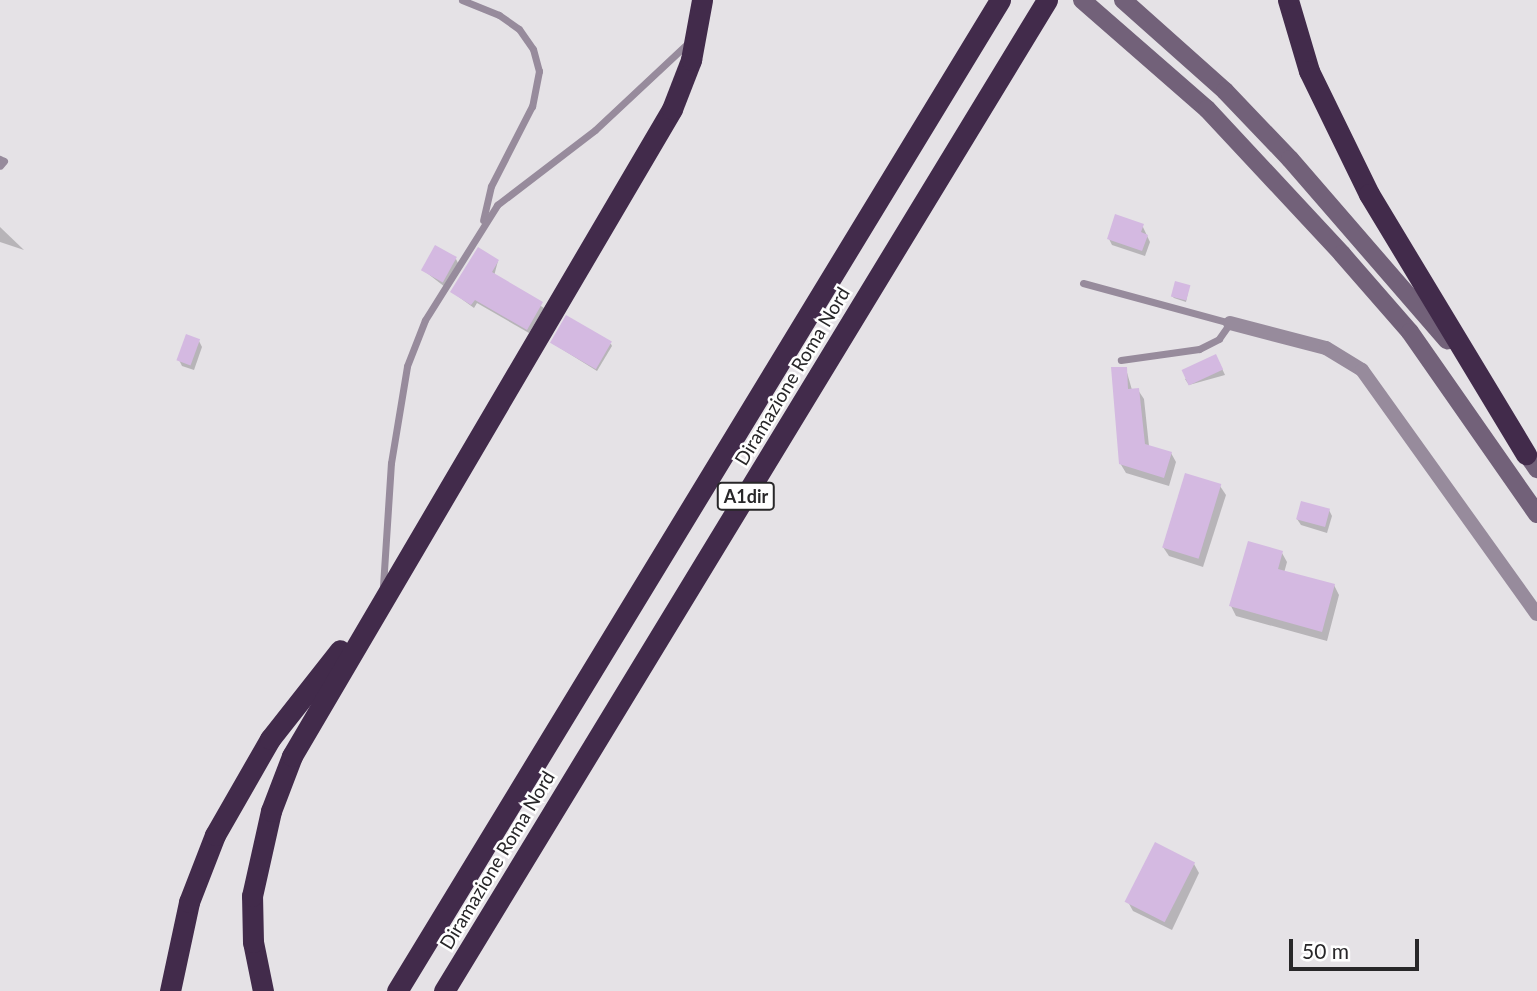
<!DOCTYPE html>
<style>
body{margin:0}
#map{position:relative;width:1537px;height:991px;overflow:hidden;background:#e5e2e6;font-family:Lato,sans-serif}
div>[style]{position:absolute}
[style*='--x']{left:calc(var(--x)*1px);top:calc(var(--y)*1px);width:calc(var(--w)*1px);rotate:calc(var(--a)*1deg)}
.shadow>*{inset:0;background:#0003}
.building>*{inset:0;background:#d4b9e1;transform-origin:0 0}
.lane>*{height:7px;margin:-3.5px;padding:0 3.5px;transform-origin:3.5px;border-radius:3.5px;background:#978b9c}
.street>*{height:14px;margin:-7px;padding:0 7px;transform-origin:7px;border-radius:7px;background:#978b9c}
.secondary>*{height:18px;margin:-9px;padding:0 9px;transform-origin:9px;border-radius:9px;background:#726179}
.highway>*{height:21px;margin:-10.5px;padding:0 10.5px;transform-origin:10.5px;border-radius:10.5px;background:#422b4b}
span{translate:-50% -50%;white-space:nowrap;text-align:center;line-height:1.15;-webkit-text-stroke:5px #fff;paint-order:stroke}
.shield-label span{padding:2px 5px;background:#fff;border:2px solid;border-radius:5px;-webkit-text-stroke-width:0}
.shield-label{font-size:18px;color:#282729;font-weight:700}
.street-label{font-size:19px;color:#282729}
.scale{position:absolute;left:1289px;top:939px;width:130px;height:32px;box-sizing:border-box;border:4px solid #282729;border-top:0;padding-left:9px;font-size:21px;line-height:24px;white-space:nowrap;color:#282729;-webkit-text-stroke:5px #fff;paint-order:stroke}
</style>
<div id="map">
<div class="shadow">
<div style="clip-path:polygon(1142px 225px,1150px 242px,1145px 256px,1112px 245px,1109px 239px)"></div>
<div style="clip-path:polygon(0 227px,24px 250px,0 242px)"></div>
<div style="clip-path:polygon(456px 259px,459px 265px,445px 287px,423px 270px)"></div>
<div style="clip-path:polygon(498px 261px,494px 276px,544px 308px,529px 333px,477px 303px,474px 308px,452px 292px)"></div>
<div style="clip-path:polygon(1189px 287px,1186px 302px,1174px 298px,1172px 296px)"></div>
<div style="clip-path:polygon(199px 341px,202px 347px,194px 370px,182px 366px,179px 360px)"></div>
<div style="clip-path:polygon(552px 343px,611px 344px,612px 346px,597px 371px)"></div>
<div style="clip-path:polygon(1219px 362px,1225px 375px,1189px 385px,1185px 379px)"></div>
<div style="clip-path:polygon(1126px 369px,1132px 390px,1138px 390px,1144px 399px,1149px 446px,1171px 453px,1176px 462px,1169px 486px,1126px 473px,1120px 463px)"></div>
<div style="clip-path:polygon(1220px 486px,1226px 495px,1203px 567px,1169px 556px,1163px 547px)"></div>
<div style="clip-path:polygon(1329px 510px,1332px 516px,1327px 533px,1301px 525px,1297px 519px)"></div>
<div style="clip-path:polygon(1282px 553px,1287px 562px,1284px 573px,1334px 585px,1339px 595px,1327px 641px,1236px 616px,1231px 606px)"></div>
<div style="clip-path:polygon(1194px 864px,1199px 873px,1172px 930px,1133px 911px,1128px 902px)"></div>
</div>
<div class="building">
<div style="clip-path:polygon(1115px 214px,1144px 224px,1141px 232px,1148px 235px,1142px 251px,1107px 239px)"></div>
<div style="left:435px;top:245px;width:25px;height:29px;rotate:29deg"></div>
<div style="clip-path:polygon(478px 247px,499px 260px,492px 272px,543px 302px,527px 330px,475px 300px,471px 305px,450px 292px)"></div>
<div style="left:1175px;top:281px;width:16px;height:16px;rotate:15deg"></div>
<div style="left:566px;top:315px;width:53px;height:32px;rotate:30deg"></div>
<div style="left:186px;top:334px;width:15px;height:28px;rotate:20deg"></div>
<div style="left:1216px;top:354px;width:17px;height:38px;rotate:65deg"></div>
<div style="clip-path:polygon(1111px 367px,1127px 367px,1128px 389px,1139px 388px,1145px 444px,1172px 452px,1164px 478px,1119px 464px)"></div>
<div style="left:1185px;top:473px;width:38px;height:78px;rotate:17deg"></div>
<div style="left:1301px;top:501px;width:30px;height:19px;rotate:15deg"></div>
<div style="clip-path:polygon(1248px 541px,1283px 551px,1278px 569px,1335px 584px,1322px 632px,1229px 606px)"></div>
<div style="left:1155px;top:842px;width:45px;height:67px;rotate:27deg"></div>
</div>
<div class="lane">
<div style="--x:462;--y:0;--w:40;--a:22"></div>
<div style="--x:499;--y:15;--w:24;--a:35"></div>
<div style="--x:519;--y:29;--w:24;--a:55"></div>
<div style="--x:533;--y:49;--w:23;--a:75"></div>
<div style="--x:539;--y:71;--w:36;--a:101"></div>
<div style="--x:532;--y:106;--w:90;--a:117.1"></div>
<div style="--x:491;--y:186;--w:35;--a:103"></div>
<div style="--x:0;--y:159;--w:4;--a:27"></div>
<div style="--x:4;--y:161;--w:6;--a:129"></div>
<div style="--x:1083;--y:283;--w:152;--a:15.2"></div>
<div style="--x:1230;--y:323;--w:19;--a:125"></div>
<div style="--x:1219;--y:339;--w:22;--a:153"></div>
<div style="--x:1199;--y:349;--w:79;--a:172"></div>
<div style="--x:383;--y:586;--w:123;--a:-86.3"></div>
<div style="--x:391;--y:463;--w:98;--a:-80.6"></div>
<div style="--x:407;--y:366;--w:49;--a:-68.6"></div>
<div style="--x:425;--y:320;--w:136;--a:-57.9"></div>
<div style="--x:497;--y:205;--w:123;--a:-37.4"></div>
<div style="--x:595;--y:130;--w:129;--a:-43.1"></div>
</div>
<div class="street">
<div style="--x:1230;--y:323;--w:99;--a:14.6"></div>
<div style="--x:1326;--y:348;--w:42;--a:31.4"></div>
<div style="--x:1362;--y:370;--w:300;--a:54.4"></div>
</div>
<div class="secondary">
<div style="--x:1082;--y:0;--w:166;--a:41.1"></div>
<div style="--x:1207;--y:109;--w:198;--a:47"></div>
<div style="--x:1342;--y:254;--w:103;--a:48.9"></div>
<div style="--x:1410;--y:332;--w:222;--a:55.1"></div>
<div style="--x:1123;--y:0;--w:137;--a:41.7"></div>
<div style="--x:1225;--y:91;--w:94;--a:46.3"></div>
<div style="--x:1290;--y:159;--w:240;--a:49.1"></div>
<div style="--x:1519;--y:443;--w:32;--a:55"></div>
</div>
<div class="highway">
<div style="--x:1288;--y:0;--w:74;--a:73.5"></div>
<div style="--x:1309;--y:71;--w:137;--a:64"></div>
<div style="--x:1369;--y:194;--w:304;--a:58.9"></div>
<div style="--x:170;--y:991;--w:91;--a:-77.9"></div>
<div style="--x:189;--y:902;--w:72;--a:-68.8"></div>
<div style="--x:215;--y:835;--w:111;--a:-60.2"></div>
<div style="--x:270;--y:739;--w:113;--a:-51.8"></div>
<div style="--x:263;--y:991;--w:50;--a:-101.5"></div>
<div style="--x:253;--y:942;--w:46;--a:-91.2"></div>
<div style="--x:252;--y:896;--w:87;--a:-77.4"></div>
<div style="--x:271;--y:811;--w:59;--a:-69.1"></div>
<div style="--x:292;--y:756;--w:750;--a:-59.57"></div>
<div style="--x:672;--y:109;--w:53;--a:-68.8"></div>
<div style="--x:691;--y:60;--w:61;--a:-79.6"></div>
<div style="--x:397;--y:991;--w:1160;--a:-58.68"></div>
<div style="--x:444;--y:991;--w:1160;--a:-58.68"></div>
</div>
<div class="shield-label">
<span style="left:746px;top:496px">A1dir</span>
</div>
<div class="street-label">
<span style="left:792px;top:376px;rotate:-59deg">Diramazione Roma Nord</span>
<span style="left:497px;top:860px;rotate:-59deg">Diramazione Roma Nord</span>
</div>
<div class="scale">50 m</div>
</div>
